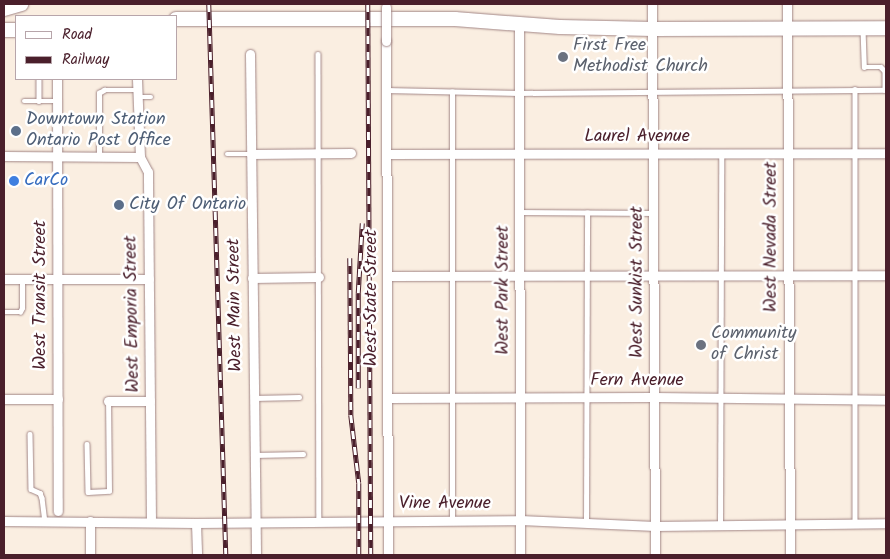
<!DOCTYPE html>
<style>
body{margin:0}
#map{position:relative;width:890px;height:559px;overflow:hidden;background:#faeee1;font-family:Kalam,sans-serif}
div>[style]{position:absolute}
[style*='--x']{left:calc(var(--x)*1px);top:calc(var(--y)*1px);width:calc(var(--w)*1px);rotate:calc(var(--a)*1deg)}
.roads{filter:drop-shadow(0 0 1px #a28686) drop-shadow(0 0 1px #a28686)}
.lane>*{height:4.5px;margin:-2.25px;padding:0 2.25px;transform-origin:2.25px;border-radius:2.25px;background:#fff}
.street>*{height:9px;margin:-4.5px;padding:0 4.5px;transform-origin:4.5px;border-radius:4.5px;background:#fff}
.primary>*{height:14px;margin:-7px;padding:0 7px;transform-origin:7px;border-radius:7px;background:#fff}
.rail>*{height:4.5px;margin-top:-2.25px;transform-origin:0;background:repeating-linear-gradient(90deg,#fff 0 8px,#4a1f2b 0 16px);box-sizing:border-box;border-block:1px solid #4a1f2b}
.bridges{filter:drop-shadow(0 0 1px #a28686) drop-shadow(0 0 1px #a28686)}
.street-bridge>*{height:9px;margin:-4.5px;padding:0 4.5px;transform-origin:4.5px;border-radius:4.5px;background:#fff}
.dots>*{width:14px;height:14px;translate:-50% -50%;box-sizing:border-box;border:2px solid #fff;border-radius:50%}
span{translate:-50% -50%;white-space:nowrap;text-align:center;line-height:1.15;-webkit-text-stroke:5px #fff;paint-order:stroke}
.worship-label{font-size:18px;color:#5b616d}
.left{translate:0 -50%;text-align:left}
.service-label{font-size:18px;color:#4e5e75}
.street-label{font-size:18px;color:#4a1f2b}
.shop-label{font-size:18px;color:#366cbe}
.frame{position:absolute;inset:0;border:5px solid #4a1f2b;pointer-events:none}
.legend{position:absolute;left:15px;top:15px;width:162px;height:65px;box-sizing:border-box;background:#fff;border:1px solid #b7a5aa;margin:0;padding:6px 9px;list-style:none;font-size:15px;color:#4a1f2b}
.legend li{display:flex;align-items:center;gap:10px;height:25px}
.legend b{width:25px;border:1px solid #b7a5aa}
</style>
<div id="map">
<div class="roads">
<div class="lane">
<div style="--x:863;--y:29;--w:38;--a:88"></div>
<div style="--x:864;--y:67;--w:17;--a:0"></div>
<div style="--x:881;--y:67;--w:6;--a:45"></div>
<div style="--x:885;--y:71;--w:19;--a:90"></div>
<div style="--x:318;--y:54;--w:467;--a:89.9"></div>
<div style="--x:39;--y:79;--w:22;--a:90"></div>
<div style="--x:855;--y:89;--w:434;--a:90"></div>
<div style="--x:386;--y:90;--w:133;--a:1.3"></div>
<div style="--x:519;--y:93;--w:367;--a:-0.5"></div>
<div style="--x:138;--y:97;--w:13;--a:0"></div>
<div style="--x:24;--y:101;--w:33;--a:0"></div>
<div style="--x:227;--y:154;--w:24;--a:0"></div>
<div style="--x:99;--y:157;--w:64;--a:-90"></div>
<div style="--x:99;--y:93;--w:6;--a:-31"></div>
<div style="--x:104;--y:90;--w:34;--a:0"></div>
<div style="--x:520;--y:212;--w:133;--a:0.4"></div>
<div style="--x:4;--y:312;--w:16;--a:0"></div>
<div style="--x:20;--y:312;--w:4;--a:-63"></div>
<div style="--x:22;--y:308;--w:28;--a:-90"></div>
<div style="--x:254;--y:398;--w:45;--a:-1.3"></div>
<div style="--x:30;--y:434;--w:55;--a:89"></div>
<div style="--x:31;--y:489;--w:10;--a:24"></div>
<div style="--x:40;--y:493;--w:5;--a:68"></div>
<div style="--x:42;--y:498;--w:23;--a:83"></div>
<div style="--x:87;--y:444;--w:48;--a:88.8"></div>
<div style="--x:88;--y:492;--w:21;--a:-3"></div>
<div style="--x:109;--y:491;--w:90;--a:-90.6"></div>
<div style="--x:254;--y:455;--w:49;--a:-1.2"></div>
<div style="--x:452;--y:520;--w:428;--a:-90"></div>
<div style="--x:586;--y:523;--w:310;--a:-89.8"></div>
<div style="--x:720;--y:525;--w:372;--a:-89.8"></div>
</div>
<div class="street">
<div style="--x:652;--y:4;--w:551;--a:89.69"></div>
<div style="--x:787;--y:4;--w:551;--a:89.69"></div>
<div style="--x:519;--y:25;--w:530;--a:89.89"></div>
<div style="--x:386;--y:41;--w:514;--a:89.78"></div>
<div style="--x:250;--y:54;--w:501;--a:89.31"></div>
<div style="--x:57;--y:79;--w:432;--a:89.9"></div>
<div style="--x:137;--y:79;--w:78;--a:87.8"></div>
<div style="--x:140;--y:157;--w:17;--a:62"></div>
<div style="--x:148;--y:172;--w:7;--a:90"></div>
<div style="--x:148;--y:179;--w:342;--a:89.5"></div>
<div style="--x:251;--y:154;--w:100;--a:-0.6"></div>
<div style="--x:387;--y:154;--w:499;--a:-0.1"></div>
<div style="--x:4;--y:156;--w:136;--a:0.4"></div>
<div style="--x:388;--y:276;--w:498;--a:-0.1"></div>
<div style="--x:252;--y:278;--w:67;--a:-0.9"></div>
<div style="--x:4;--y:279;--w:145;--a:0"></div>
<div style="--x:389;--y:398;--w:265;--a:-0.2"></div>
<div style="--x:654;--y:397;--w:232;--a:0.7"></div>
<div style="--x:4;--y:399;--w:54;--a:0"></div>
<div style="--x:108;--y:401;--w:42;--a:0"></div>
<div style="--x:4;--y:521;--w:192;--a:0.6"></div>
<div style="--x:196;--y:523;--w:324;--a:-0.5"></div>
<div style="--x:520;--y:520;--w:135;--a:2.5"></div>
<div style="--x:655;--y:526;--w:231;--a:-0.7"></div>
<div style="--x:196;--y:523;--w:32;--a:88"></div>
<div style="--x:90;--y:555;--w:34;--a:-90"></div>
</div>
<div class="primary">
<div style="--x:4;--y:9;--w:18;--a:-16"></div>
<div style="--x:176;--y:19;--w:279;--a:0"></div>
<div style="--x:455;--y:19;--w:105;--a:4.4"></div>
<div style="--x:560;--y:27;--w:93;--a:1.2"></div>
<div style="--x:653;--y:29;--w:233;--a:-0.2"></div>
<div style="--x:4;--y:30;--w:12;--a:0"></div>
</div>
</div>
<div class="rail">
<div style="--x:209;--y:4;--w:551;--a:88.23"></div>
<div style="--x:368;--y:4;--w:551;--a:89.69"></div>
<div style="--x:350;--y:258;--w:157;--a:89.6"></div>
<div style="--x:351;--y:415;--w:68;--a:83.3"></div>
<div style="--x:359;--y:483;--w:72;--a:90"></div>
<div style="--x:358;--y:388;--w:95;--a:-90"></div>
<div style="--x:358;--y:293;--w:70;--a:-86.7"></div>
</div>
<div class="bridges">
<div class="street-bridge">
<div style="--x:386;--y:7;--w:34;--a:90"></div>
</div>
</div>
<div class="dots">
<div style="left:563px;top:57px;background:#6b7280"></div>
<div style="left:16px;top:131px;background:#5c6f8a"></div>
<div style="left:14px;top:181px;background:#3f7fe0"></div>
<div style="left:119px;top:205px;background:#5c6f8a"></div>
<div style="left:701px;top:345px;background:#6b7280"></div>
</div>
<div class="worship-label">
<span class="left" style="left:573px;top:57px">First Free<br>Methodist Church</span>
<span class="left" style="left:711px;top:345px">Community<br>of Christ</span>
</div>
<div class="service-label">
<span class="left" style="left:26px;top:131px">Downtown Station<br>Ontario Post Office</span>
<span class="left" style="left:129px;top:205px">City Of Ontario</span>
</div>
<div class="street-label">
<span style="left:637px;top:137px">Laurel Avenue</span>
<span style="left:772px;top:237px;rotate:-90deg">West Nevada Street</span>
<span style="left:638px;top:282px;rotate:-90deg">West Sunkist Street</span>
<span style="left:504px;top:290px;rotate:-90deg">West Park Street</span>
<span style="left:41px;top:295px;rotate:-90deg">West Transit Street</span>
<span style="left:372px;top:298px;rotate:-90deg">West State Street</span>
<span style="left:236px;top:305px;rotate:-91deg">West Main Street</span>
<span style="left:133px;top:314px;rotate:-91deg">West Emporia Street</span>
<span style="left:637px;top:381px">Fern Avenue</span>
<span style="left:445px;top:504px">Vine Avenue</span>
</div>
<div class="shop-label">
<span class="left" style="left:24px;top:181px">CarCo</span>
</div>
<div class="frame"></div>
<ul class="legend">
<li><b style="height:6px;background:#fff"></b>Road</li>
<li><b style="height:6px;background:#4a1f2b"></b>Railway</li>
</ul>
</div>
